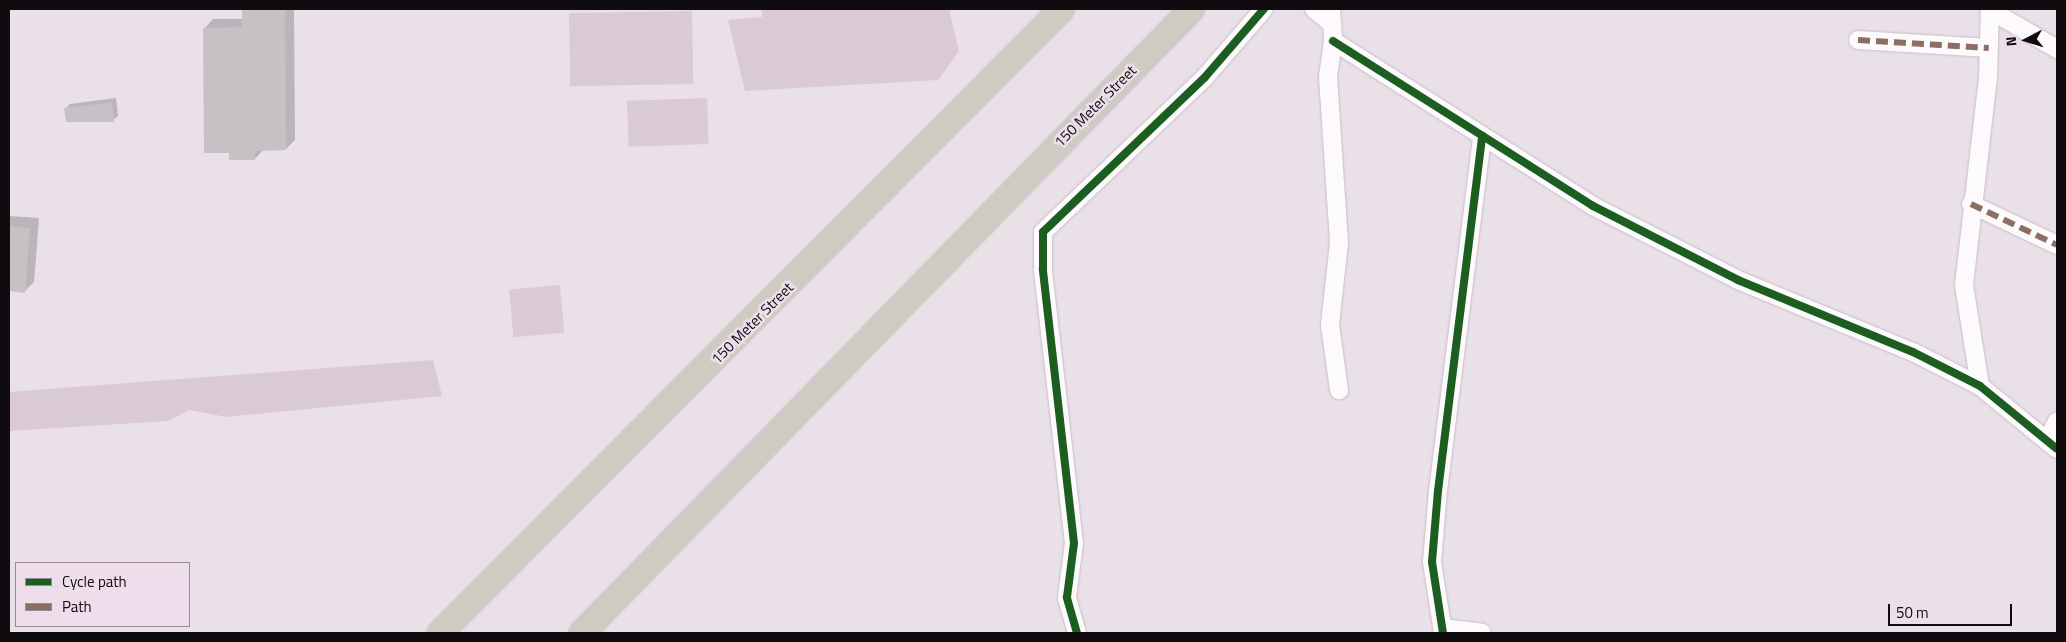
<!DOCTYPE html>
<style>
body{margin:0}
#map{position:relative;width:2066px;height:642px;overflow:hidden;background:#eae1e8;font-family:"Titillium Web",sans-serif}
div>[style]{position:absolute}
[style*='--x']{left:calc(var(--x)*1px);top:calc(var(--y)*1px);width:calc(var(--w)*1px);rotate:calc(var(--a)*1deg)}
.green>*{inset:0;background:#dacad6;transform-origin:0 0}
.shadow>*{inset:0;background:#0003}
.building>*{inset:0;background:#c7c0c5}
.roads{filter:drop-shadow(0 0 1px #c6bfc4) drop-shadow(0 0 1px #c6bfc4)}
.minor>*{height:18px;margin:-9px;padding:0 9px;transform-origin:9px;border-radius:9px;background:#fcfafc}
.highway>*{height:25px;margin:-12.5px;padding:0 12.5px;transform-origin:12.5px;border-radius:12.5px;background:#ceccc2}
.quiet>*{height:6px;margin-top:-3px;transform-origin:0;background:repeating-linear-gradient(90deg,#8d6e63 0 12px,transparent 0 18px)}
.cycleway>*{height:8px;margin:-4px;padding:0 4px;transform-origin:4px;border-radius:4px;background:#1b5e20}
span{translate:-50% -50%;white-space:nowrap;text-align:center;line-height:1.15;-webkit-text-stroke:5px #eeddea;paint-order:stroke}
.street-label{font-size:15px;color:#100b0f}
.frame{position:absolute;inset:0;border:10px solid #100b0f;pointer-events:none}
.legend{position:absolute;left:15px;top:562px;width:175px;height:65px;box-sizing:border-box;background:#eeddea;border:1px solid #958992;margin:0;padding:6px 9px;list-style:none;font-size:15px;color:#100b0f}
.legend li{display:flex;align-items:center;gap:10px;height:25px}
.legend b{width:25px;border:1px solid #958992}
.north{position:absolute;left:2001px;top:15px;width:50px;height:50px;-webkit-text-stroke:4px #eeddea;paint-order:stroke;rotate:265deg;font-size:14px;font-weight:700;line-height:20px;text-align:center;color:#100b0f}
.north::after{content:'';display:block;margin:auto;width:18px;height:22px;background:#100b0f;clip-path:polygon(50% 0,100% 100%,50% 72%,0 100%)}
.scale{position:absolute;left:1888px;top:604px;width:124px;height:22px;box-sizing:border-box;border:2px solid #100b0f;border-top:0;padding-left:6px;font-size:15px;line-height:18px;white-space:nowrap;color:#100b0f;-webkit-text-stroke:4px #eeddea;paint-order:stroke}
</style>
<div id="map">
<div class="green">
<div style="clip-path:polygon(762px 9px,949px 9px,959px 51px,938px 80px,745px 91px,728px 20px,762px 17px)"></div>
<div style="left:692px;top:11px;width:73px;height:123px;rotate:89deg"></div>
<div style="left:707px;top:98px;width:46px;height:80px;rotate:88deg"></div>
<div style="left:560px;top:285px;width:48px;height:51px;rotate:85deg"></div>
<div style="clip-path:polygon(433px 360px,442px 396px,226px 417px,189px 410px,168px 421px,9px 431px,9px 392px)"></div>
</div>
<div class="shadow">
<div style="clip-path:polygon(243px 9px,294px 9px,295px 140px,286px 149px,264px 149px,255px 159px,204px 29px,213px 19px,244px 19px)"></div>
<div style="clip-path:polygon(116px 98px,118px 116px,113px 120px,65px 109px,70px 104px)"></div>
<div style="clip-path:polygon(9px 216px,39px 218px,34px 282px,25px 291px,9px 290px)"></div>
</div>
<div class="building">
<div style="clip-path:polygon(242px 9px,285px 9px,286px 150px,255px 151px,255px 160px,229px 160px,229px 153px,204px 153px,203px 28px,242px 27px)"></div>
<div style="clip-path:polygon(112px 102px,114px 122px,66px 122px,64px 108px)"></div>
<div style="clip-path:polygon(9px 226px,30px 228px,25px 293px,9px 291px)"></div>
</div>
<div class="roads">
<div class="minor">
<div style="--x:1314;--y:9;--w:21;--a:39"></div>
<div style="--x:1331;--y:9;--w:32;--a:86"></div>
<div style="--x:1333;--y:41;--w:36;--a:98"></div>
<div style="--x:1328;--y:77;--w:166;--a:86.2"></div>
<div style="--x:1339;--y:243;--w:82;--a:96.3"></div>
<div style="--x:1330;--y:325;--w:66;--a:82.1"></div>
<div style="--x:1990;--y:10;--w:78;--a:30.2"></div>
<div style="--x:1858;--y:40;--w:131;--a:3.5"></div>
<div style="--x:1333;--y:41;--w:308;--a:32.4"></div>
<div style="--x:1593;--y:206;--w:163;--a:27"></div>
<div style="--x:1738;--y:280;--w:189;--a:22.4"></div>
<div style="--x:1913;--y:352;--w:75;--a:26.9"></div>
<div style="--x:1980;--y:386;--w:99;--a:39.3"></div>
<div style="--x:1971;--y:204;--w:95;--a:25.5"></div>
<div style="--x:1980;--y:386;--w:102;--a:-99"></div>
<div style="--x:1964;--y:285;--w:207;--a:-83.4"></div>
<div style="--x:1988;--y:79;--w:70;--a:-88.4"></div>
<div style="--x:2047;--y:441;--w:22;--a:-63"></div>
<div style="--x:1443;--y:628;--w:39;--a:7"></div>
<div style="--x:1077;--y:633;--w:37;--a:-106"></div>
<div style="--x:1067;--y:597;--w:54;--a:-82.6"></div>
<div style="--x:1074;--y:543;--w:276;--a:-96.5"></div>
<div style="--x:1043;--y:269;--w:37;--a:-90"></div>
<div style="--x:1043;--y:232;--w:224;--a:-43.7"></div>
<div style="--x:1205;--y:77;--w:90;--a:-49.1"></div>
<div style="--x:1443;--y:633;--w:72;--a:-98.8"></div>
<div style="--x:1432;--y:562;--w:71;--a:-85.2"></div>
<div style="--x:1438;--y:491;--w:358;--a:-82.9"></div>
</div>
<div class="highway">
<div style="--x:439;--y:633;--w:881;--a:-45.09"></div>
<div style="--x:581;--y:633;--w:873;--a:-45.65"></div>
</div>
</div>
<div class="quiet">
<div style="--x:1858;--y:40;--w:131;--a:3.5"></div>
<div style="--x:1971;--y:204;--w:95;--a:25.5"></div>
</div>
<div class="cycleway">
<div style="--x:1333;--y:41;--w:308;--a:32.4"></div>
<div style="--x:1593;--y:206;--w:163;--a:27"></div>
<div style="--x:1738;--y:280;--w:189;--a:22.4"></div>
<div style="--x:1913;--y:352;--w:75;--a:26.9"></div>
<div style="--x:1980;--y:386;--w:99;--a:39.3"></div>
<div style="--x:1077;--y:633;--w:37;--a:-106"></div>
<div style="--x:1067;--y:597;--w:54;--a:-82.6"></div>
<div style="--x:1074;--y:543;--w:276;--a:-96.5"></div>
<div style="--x:1043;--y:269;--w:37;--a:-90"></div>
<div style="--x:1043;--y:232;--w:224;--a:-43.7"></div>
<div style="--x:1205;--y:77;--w:90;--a:-49.1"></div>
<div style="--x:1443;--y:633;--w:72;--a:-98.8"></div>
<div style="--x:1432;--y:562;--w:71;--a:-85.2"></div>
<div style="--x:1438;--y:491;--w:358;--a:-82.9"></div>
</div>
<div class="street-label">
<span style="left:1095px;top:106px;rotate:-45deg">150 Meter Street</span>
<span style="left:752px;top:323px;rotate:-45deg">150 Meter Street</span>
</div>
<div class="frame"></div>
<ul class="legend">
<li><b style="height:6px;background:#1b5e20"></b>Cycle path</li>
<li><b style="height:6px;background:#8d6e63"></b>Path</li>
</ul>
<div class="north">N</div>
<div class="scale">50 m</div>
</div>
